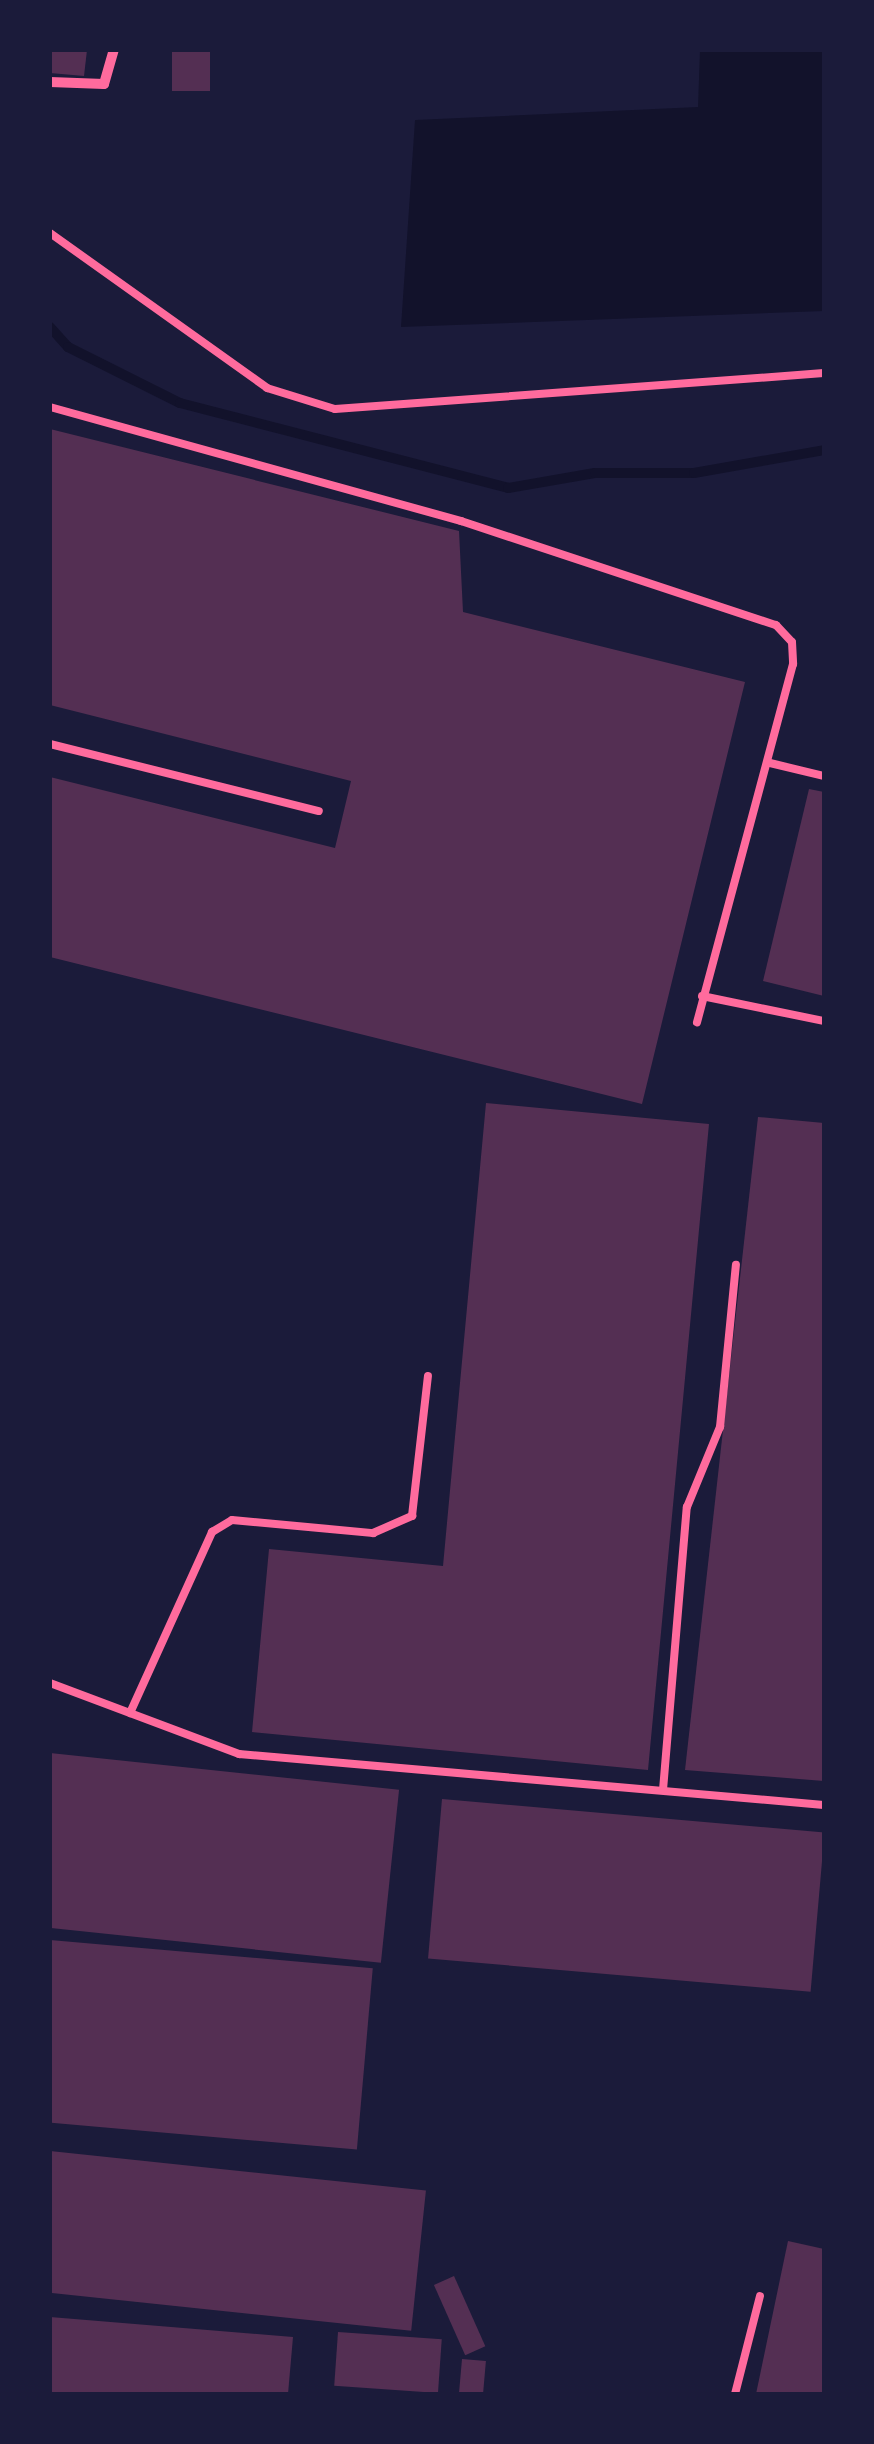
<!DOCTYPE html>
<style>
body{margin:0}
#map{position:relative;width:874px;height:2444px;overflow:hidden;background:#1b1b3a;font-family:Raleway,sans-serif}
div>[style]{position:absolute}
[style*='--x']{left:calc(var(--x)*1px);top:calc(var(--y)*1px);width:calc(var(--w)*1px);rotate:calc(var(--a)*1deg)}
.water>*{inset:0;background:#12122b}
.stream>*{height:10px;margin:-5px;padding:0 5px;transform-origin:5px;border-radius:5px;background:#12122b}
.building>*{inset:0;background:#542f53;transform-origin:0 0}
.service>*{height:8px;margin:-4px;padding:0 4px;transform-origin:4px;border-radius:4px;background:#ff6b9d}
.minor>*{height:10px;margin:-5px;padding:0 5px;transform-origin:5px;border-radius:5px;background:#ff6b9d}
span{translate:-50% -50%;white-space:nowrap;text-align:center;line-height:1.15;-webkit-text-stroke:8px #1b1b3a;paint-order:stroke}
.frame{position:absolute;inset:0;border:52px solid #1b1b3a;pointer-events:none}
</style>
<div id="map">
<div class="water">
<div style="clip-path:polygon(700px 50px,824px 50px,824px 311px,401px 327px,415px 120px,698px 107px)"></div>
</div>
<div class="stream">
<div style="--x:50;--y:327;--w:27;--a:48"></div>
<div style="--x:68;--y:347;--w:125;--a:26.6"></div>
<div style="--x:180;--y:403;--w:339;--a:14.5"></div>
<div style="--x:508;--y:488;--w:88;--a:-9.8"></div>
<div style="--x:595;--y:473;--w:99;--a:0"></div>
<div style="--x:694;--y:473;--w:132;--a:-10"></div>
</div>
<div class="building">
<div style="clip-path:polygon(50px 50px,87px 50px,84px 76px,50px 73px)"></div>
<div style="left:172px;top:50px;width:38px;height:41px"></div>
<div style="clip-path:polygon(50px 429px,459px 531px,463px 612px,745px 682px,642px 1104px,50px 957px,50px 777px,335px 848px,351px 781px,50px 705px)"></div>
<div style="clip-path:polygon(809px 789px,824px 792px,824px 996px,763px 981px)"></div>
<div style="clip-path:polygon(486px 1103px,709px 1124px,648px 1770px,252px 1732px,269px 1549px,443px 1566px)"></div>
<div style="clip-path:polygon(758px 1117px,824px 1123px,824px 1781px,685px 1770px)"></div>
<div style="left:50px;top:1753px;width:351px;height:174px;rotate:6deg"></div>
<div style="left:442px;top:1799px;width:384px;height:160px;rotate:5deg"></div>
<div style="left:50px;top:1940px;width:324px;height:182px;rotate:5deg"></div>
<div style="left:50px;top:2151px;width:378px;height:141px;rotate:6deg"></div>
<div style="clip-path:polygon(788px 2241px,824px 2249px,824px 2394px,756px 2394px)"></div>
<div style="left:454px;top:2276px;width:77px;height:22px;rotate:66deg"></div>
<div style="clip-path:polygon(50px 2317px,293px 2337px,288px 2394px,50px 2394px)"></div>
<div style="left:338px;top:2332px;width:104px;height:54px;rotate:4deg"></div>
<div style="left:462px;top:2359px;width:24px;height:35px;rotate:5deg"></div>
</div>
<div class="service">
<div style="--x:50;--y:233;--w:267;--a:35.5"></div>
<div style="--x:267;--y:388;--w:71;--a:17.2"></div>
<div style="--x:335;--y:409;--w:490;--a:-4.2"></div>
<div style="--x:50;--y:407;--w:427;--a:15.5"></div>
<div style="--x:461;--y:521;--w:332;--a:18.3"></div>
<div style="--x:776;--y:625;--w:23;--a:47"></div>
<div style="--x:792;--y:642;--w:22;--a:87"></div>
<div style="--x:793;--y:664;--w:371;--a:105"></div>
<div style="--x:50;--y:744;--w:277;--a:14"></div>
<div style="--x:770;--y:763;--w:56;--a:13.5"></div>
<div style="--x:702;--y:996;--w:125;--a:11.6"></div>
<div style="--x:50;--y:1683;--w:202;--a:20.6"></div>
<div style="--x:239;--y:1754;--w:587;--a:4.98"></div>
<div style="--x:130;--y:1713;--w:199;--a:-65.6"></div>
<div style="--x:212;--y:1532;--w:23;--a:-31"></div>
<div style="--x:232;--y:1520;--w:142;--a:5.3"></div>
<div style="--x:373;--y:1533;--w:43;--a:-23.6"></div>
<div style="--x:412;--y:1516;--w:141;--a:-83.5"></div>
<div style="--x:663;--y:1790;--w:284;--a:-85.2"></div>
<div style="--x:687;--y:1507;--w:87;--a:-67.6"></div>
<div style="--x:720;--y:1427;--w:163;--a:-84.4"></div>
<div style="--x:735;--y:2394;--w:101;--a:-75.7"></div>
</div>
<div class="minor">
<div style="--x:50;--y:82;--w:54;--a:2.1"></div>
<div style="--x:104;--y:84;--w:35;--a:-74"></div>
</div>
<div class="frame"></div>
</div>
